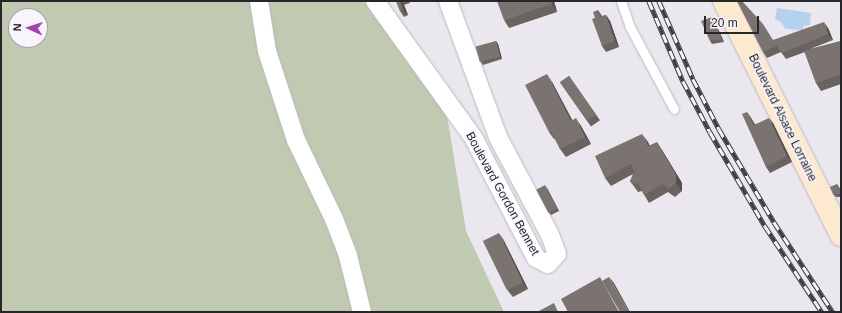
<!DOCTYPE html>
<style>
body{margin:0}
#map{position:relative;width:842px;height:313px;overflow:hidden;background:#eae7ee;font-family:Arial,sans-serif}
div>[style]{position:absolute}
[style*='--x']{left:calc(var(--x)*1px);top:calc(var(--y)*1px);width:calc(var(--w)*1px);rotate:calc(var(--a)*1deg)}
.green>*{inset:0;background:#bfcab0}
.water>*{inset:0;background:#b4d2ee}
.roads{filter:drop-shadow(0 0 1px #bcb9c0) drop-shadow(0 0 1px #bcb9c0)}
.lane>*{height:9px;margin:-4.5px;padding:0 4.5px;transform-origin:4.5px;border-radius:4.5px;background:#fff}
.street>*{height:18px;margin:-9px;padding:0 9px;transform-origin:9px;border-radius:9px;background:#fff}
.secondary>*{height:22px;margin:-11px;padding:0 11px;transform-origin:11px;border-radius:11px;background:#fde9d0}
.rail>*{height:4.5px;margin-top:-2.25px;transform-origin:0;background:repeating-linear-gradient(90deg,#f8f4fc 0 9px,#3d3c3f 0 18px);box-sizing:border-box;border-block:1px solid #3d3c3f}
.wall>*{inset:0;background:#6a6360;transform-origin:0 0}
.shaded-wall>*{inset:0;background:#56504e}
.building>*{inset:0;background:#7b7370;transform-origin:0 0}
span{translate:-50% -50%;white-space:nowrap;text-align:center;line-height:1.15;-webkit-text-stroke:3px #f8f4fc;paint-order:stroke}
.street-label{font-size:12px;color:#272628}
.frame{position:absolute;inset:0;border:2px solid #272628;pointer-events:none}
.north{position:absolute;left:8px;top:8px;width:40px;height:40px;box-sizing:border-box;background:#f8f4fc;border:1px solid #a4a2a7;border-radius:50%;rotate:273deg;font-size:11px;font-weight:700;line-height:16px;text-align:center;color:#272628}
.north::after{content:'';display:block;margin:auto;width:14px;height:18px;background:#a444ab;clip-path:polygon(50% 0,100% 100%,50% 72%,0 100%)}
.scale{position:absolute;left:704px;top:16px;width:55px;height:18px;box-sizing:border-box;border:2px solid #272628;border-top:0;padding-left:5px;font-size:12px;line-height:14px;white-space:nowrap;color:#272628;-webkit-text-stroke:3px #f8f4fc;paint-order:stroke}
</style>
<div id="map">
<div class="green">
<div style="clip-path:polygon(evenodd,1px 1px,383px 1px,441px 79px,466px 231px,504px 312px,1px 312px,1px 1px,16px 16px,40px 16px,40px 40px,16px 40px,16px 16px)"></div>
</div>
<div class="water">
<div style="clip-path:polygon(777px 8px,811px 13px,810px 25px,803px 26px,803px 30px,785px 29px,781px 22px,775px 19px)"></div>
</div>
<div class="roads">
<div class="lane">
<div style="--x:621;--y:1;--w:28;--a:71"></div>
<div style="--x:630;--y:27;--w:93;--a:61.8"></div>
</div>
<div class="street">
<div style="--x:259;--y:1;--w:51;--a:80.9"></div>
<div style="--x:267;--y:51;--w:94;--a:72"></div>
<div style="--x:296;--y:140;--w:88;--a:64.3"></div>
<div style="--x:334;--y:219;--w:40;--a:69"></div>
<div style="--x:348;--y:256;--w:58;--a:76"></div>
<div style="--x:375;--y:1;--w:170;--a:54.3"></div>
<div style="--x:474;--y:139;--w:134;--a:62.5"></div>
<div style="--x:536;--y:258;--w:13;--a:27"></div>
<div style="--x:548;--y:264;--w:13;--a:-48"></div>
<div style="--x:557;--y:254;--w:20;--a:-110"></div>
<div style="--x:550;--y:235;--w:111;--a:-118"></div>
<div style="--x:498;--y:137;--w:145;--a:-110.2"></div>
</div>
<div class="secondary">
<div style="--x:724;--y:1;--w:262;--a:63.4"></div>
</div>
</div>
<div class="rail">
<div style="--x:649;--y:1;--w:87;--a:67"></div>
<div style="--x:683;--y:81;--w:58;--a:62.1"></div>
<div style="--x:710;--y:132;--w:109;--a:59.7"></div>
<div style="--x:765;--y:226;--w:103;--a:56.5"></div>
<div style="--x:659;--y:1;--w:85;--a:66.4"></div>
<div style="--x:693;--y:79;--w:56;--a:62.5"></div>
<div style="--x:719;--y:129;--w:108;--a:59.4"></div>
<div style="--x:774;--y:222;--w:108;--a:56.8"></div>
</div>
<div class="wall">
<div style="clip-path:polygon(396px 1px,409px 1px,410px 3px,404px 5px,408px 15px,404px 17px,400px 11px)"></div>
<div style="clip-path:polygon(554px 1px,557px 12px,509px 28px,504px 20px)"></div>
<div style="clip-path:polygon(598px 10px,602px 16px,606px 15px,610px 21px,619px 47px,606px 52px,602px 46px,595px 18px)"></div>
<div style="clip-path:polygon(714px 20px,724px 42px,712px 44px,710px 41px)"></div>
<div style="clip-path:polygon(828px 28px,833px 40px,810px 49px,841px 41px,841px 84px,821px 91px,816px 83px,805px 52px,786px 59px,781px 52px,767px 58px,763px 52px,774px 40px)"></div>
<div style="clip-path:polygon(496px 41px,498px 44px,502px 59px,483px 65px,481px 62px)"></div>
<div style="left:569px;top:76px;width:54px;height:11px;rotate:55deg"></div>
<div style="clip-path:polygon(552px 82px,572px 120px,581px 126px,591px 144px,566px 157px,560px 149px,555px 139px,554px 139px,549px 132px)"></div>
<div style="clip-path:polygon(747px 112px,755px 124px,773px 123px,792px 162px,770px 173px,766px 167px)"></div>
<div style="clip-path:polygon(648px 142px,649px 145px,662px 150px,682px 183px,682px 191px,675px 197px,668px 192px,649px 203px,642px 191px,638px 192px,630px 181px,633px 174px,611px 186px,605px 178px)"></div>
<div style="clip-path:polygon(837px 184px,841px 190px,841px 197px,836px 197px,833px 194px)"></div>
<div style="clip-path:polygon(547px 188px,559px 211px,551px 215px,549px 212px)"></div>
<div style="clip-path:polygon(503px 239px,528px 289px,513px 297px,508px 291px)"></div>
</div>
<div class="shaded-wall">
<div style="clip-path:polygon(400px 1px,401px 1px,404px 5px,408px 15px,403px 10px)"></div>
<div style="clip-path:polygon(551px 1px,554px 1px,557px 12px,552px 4px)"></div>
<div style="clip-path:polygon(606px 15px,610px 21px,619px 47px,615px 41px)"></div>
<div style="clip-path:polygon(712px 17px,714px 20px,724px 42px,722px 39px)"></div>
<div style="clip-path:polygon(824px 22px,828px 28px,833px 40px,828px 34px)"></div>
<div style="clip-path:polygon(496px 41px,498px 44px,502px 59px,500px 56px)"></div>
<div style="clip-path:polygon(547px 74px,552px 82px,577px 129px,571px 121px)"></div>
<div style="clip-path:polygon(747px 112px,751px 118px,758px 131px,754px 125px)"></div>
<div style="clip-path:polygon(576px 118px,581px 126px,591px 144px,585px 137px)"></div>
<div style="clip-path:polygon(769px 118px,773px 123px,792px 162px,787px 156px)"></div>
<div style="clip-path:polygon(642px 134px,648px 142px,653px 154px,648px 146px)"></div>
<div style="clip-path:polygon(657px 142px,662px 150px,682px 183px,682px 191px,676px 183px)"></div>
<div style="clip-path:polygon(545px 185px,547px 188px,559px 211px,557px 208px)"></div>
<div style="clip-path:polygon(499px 233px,503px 239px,528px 289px,523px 283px)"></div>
<div style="clip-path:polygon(609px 277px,614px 283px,630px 312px,629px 312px)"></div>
</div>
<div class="building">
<div style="clip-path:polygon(396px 1px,400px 1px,403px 10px,400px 11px)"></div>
<div style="clip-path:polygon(497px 1px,551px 1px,552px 4px,504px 20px)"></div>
<div style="clip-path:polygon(737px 1px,742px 1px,763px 24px,773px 40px,824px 22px,828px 34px,782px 53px,777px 46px,763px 52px)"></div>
<div style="clip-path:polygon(598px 10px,600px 17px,606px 15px,615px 41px,602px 46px,592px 19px,595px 18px,593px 12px)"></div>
<div style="clip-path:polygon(712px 17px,722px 39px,710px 41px,701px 21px)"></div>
<div style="left:496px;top:41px;width:16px;height:21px;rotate:75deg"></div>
<div style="clip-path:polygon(841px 41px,841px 74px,816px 83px,804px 51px)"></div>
<div style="clip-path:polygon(547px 74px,571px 121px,576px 118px,585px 137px,560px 149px,551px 131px,549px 132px,525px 85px)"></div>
<div style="left:569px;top:76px;width:47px;height:11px;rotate:55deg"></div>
<div style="clip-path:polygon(747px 112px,754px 125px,769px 118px,787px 156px,766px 167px,742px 114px)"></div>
<div style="clip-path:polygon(642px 134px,648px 146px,657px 142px,676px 175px,676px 183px,669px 189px,663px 184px,644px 195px,638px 183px,632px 184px,630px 181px,635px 172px,631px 164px,605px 178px,595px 156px)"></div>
<div style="clip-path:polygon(837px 184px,841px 192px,841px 194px,833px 194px,830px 187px)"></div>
<div style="left:545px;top:185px;width:26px;height:10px;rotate:62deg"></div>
<div style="left:499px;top:233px;width:55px;height:18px;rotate:64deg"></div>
<div style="clip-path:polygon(600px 277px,619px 312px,567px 312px,568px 312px,561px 299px)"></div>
<div style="clip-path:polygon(609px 277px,629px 312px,620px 312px,602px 281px)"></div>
<div style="clip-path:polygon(554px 303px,558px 312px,537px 312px)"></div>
</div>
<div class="street-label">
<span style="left:782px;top:118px;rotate:64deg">Boulevard Alsace Lorraine</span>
<span style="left:502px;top:194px;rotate:61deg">Boulevard Gordon Bennet</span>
</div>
<div class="frame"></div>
<div class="north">N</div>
<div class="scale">20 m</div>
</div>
